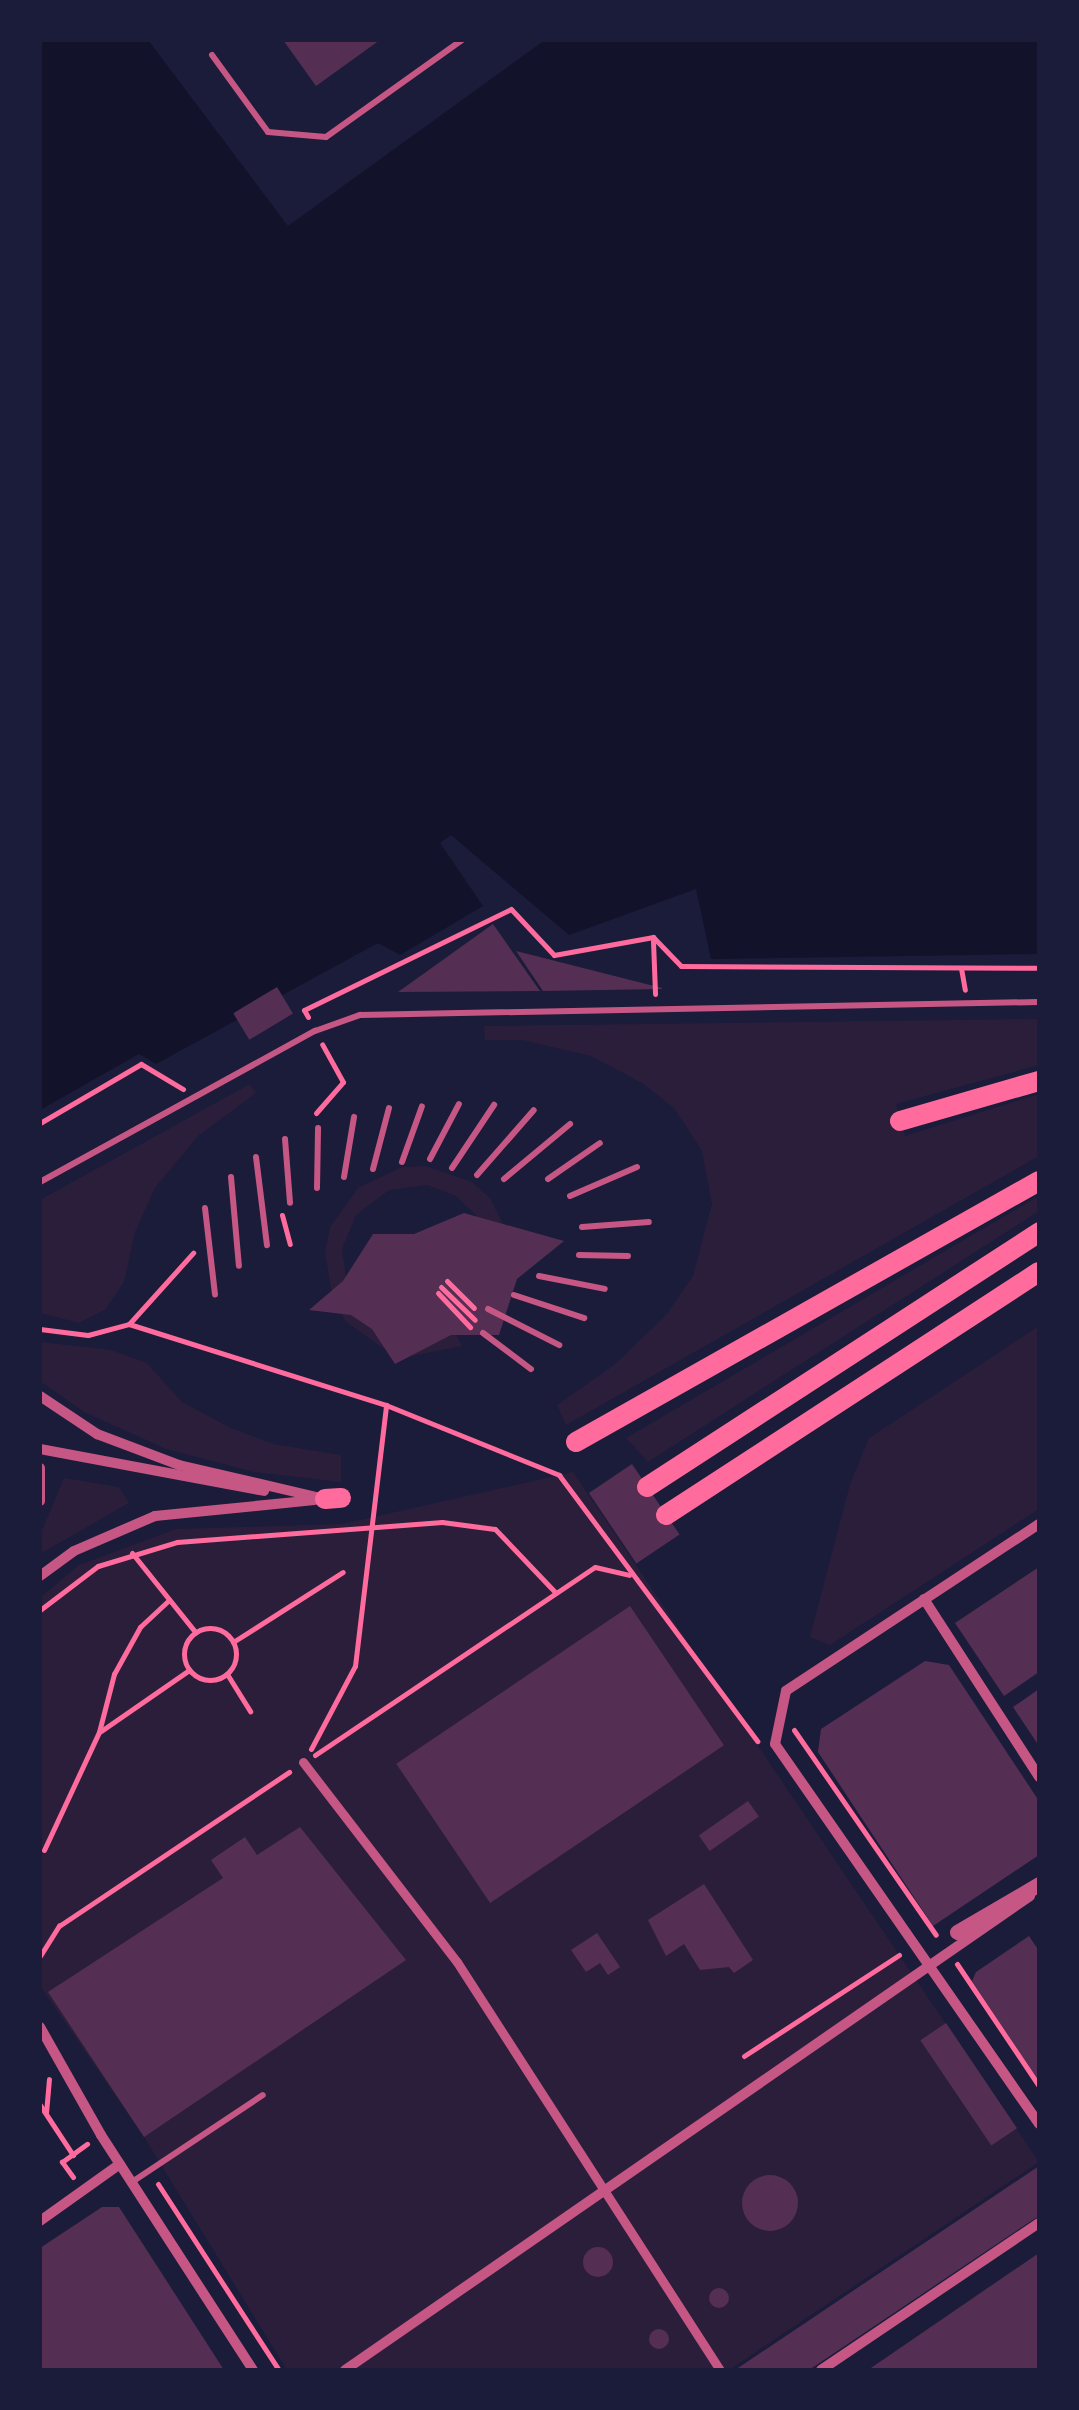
<!DOCTYPE html>
<style>
body{margin:0}
#map{position:relative;width:1079px;height:2410px;overflow:hidden;background:#1b1b3a;font-family:"Libre Baskerville",serif}
div>[style]{position:absolute}
[style*='--x']{left:calc(var(--x)*1px);top:calc(var(--y)*1px);width:calc(var(--w)*1px);rotate:calc(var(--a)*1deg)}
.green>*{inset:0;background:#2a1e3b}
.water>*{inset:0;background:#12122b}
.building>*{inset:0;background:#542f53;transform-origin:0 0}
.round{border-radius:50%}
.path>*{height:5px;margin:-2.5px;padding:0 2.5px;transform-origin:2.5px;border-radius:2.5px;background:#ff6b9d}
.path>.ring{margin:-2.5px;padding:0;box-sizing:content-box;background:none;border:5px solid #ff6b9d;border-radius:50%}
.service>*{height:6px;margin:-3px;padding:0 3px;transform-origin:3px;border-radius:3px;background:#c65784}
.pedestrian>*{height:9px;margin:-4.5px;padding:0 4.5px;transform-origin:4.5px;border-radius:4.5px;background:#c65784}
.minor>*{height:10px;margin:-5px;padding:0 5px;transform-origin:5px;border-radius:5px;background:#c65784}
.tertiary>*{height:15px;margin:-7.5px;padding:0 7.5px;transform-origin:7.5px;border-radius:7.5px;background:#c65784}
.trunk>*{height:20px;margin:-10px;padding:0 10px;transform-origin:10px;border-radius:10px;background:#ff6b9d}
span{translate:-50% -50%;white-space:nowrap;text-align:center;line-height:1.15;-webkit-text-stroke:10px #1b1b3a;paint-order:stroke}
.frame{position:absolute;inset:0;border:42px solid #1b1b3a;pointer-events:none}
</style>
<div id="map">
<div class="green">
<div style="clip-path:polygon(1039px 1019px,1039px 1065px,896px 1104px,905px 1136px,1039px 1094px,1039px 1156px,566px 1425px,557px 1405px,614px 1365px,666px 1315px,693px 1276px,712px 1204px,702px 1151px,674px 1108px,642px 1083px,591px 1056px,523px 1040px,485px 1040px,484px 1026px)"></div>
<div style="clip-path:polygon(250px 1084px,256px 1093px,198px 1136px,155px 1188px,135px 1232px,124px 1282px,105px 1310px,79px 1323px,40px 1313px,40px 1200px)"></div>
<div style="clip-path:polygon(426px 1166px,472px 1182px,490px 1198px,512px 1242px,492px 1259px,478px 1217px,456px 1196px,427px 1185px,389px 1190px,356px 1215px,342px 1249px,348px 1292px,452px 1327px,462px 1346px,412px 1356px,387px 1351px,346px 1322px,333px 1300px,325px 1252px,330px 1227px,358px 1188px,402px 1167px)"></div>
<div style="clip-path:polygon(1039px 1196px,1039px 1211px,648px 1462px,626px 1438px)"></div>
<div style="clip-path:polygon(1039px 1326px,1039px 1509px,830px 1645px,810px 1637px,850px 1484px,869px 1438px)"></div>
<div style="clip-path:polygon(40px 1342px,111px 1350px,147px 1363px,182px 1402px,231px 1428px,273px 1444px,341px 1455px,341px 1482px,254px 1472px,166px 1449px,84px 1412px,40px 1381px)"></div>
<div style="clip-path:polygon(573px 1472px,1039px 2162px,729px 2370px,287px 2370px,144px 2137px,40px 1986px,40px 1598px,79px 1565px,176px 1529px,342px 1524px)"></div>
<div style="clip-path:polygon(64px 1478px,119px 1487px,129px 1503px,40px 1554px,40px 1535px)"></div>
</div>
<div class="water">
<div style="clip-path:polygon(40px 40px,148px 40px,288px 226px,545px 40px,1039px 40px,1039px 954px,711px 959px,696px 889px,569px 935px,451px 835px,440px 843px,483px 906px,400px 955px,378px 943px,156px 1064px,139px 1054px,40px 1110px)"></div>
</div>
<div class="building">
<div style="clip-path:polygon(283px 40px,380px 40px,316px 86px)"></div>
<div style="clip-path:polygon(493px 924px,540px 991px,398px 992px)"></div>
<div style="clip-path:polygon(516px 951px,662px 988px,662px 989px,543px 991px)"></div>
<div style="left:277px;top:987px;width:31px;height:51px;rotate:59deg"></div>
<div style="clip-path:polygon(464px 1213px,564px 1241px,517px 1279px,499px 1335px,451px 1335px,395px 1364px,372px 1329px,351px 1315px,309px 1310px,343px 1281px,373px 1234px,414px 1234px)"></div>
<div style="left:632px;top:1464px;width:85px;height:52px;rotate:56deg"></div>
<div style="clip-path:polygon(1039px 1567px,1039px 1672px,1004px 1696px,955px 1623px)"></div>
<div style="left:630px;top:1606px;width:168px;height:282px;rotate:56deg"></div>
<div style="clip-path:polygon(925px 1661px,949px 1665px,1039px 1801px,1039px 1855px,933px 1926px,818px 1752px,821px 1729px)"></div>
<div style="clip-path:polygon(1039px 1689px,1039px 1746px,1013px 1707px)"></div>
<div style="left:748px;top:1801px;width:19px;height:60px;rotate:55deg"></div>
<div style="clip-path:polygon(300px 1827px,406px 1960px,144px 2137px,48px 1992px,223px 1878px,211px 1860px,245px 1837px,257px 1855px)"></div>
<div style="clip-path:polygon(704px 1884px,753px 1960px,734px 1973px,729px 1967px,700px 1970px,684px 1944px,666px 1956px,648px 1920px)"></div>
<div style="clip-path:polygon(597px 1933px,620px 1967px,608px 1975px,600px 1963px,586px 1972px,571px 1950px)"></div>
<div style="clip-path:polygon(1029px 1936px,1039px 1951px,1039px 2082px,972px 1981px,976px 1972px)"></div>
<div style="left:946px;top:2023px;width:127px;height:31px;rotate:56deg"></div>
<div style="clip-path:polygon(1039px 2166px,1039px 2216px,1028px 2223px,809px 2370px,735px 2370px)"></div>
<div class="round" style="left:742px;top:2175px;width:56px;height:56px"></div>
<div style="clip-path:polygon(102px 2207px,119px 2207px,224px 2370px,42px 2370px,40px 2248px)"></div>
<div class="round" style="left:583px;top:2247px;width:30px;height:30px"></div>
<div style="clip-path:polygon(1039px 2253px,1039px 2370px,868px 2370px,973px 2298px)"></div>
<div class="round" style="left:709px;top:2288px;width:20px;height:20px"></div>
<div class="round" style="left:649px;top:2329px;width:20px;height:20px"></div>
</div>
<div class="path">
<div style="--x:653;--y:941;--w:53;--a:87.8"></div>
<div style="--x:961;--y:968;--w:22;--a:80"></div>
<div style="--x:308;--y:1017;--w:8;--a:-120"></div>
<div style="--x:304;--y:1010;--w:230;--a:-26"></div>
<div style="--x:511;--y:909;--w:63;--a:46.9"></div>
<div style="--x:554;--y:955;--w:101;--a:-10.3"></div>
<div style="--x:653;--y:937;--w:40;--a:46"></div>
<div style="--x:681;--y:966;--w:358;--a:0.3"></div>
<div style="--x:316;--y:1113;--w:41;--a:-48.9"></div>
<div style="--x:343;--y:1082;--w:43;--a:-118.9"></div>
<div style="--x:40;--y:1123;--w:117;--a:-30.3"></div>
<div style="--x:141;--y:1064;--w:49;--a:30.8"></div>
<div style="--x:282;--y:1215;--w:30;--a:75"></div>
<div style="--x:447;--y:1281;--w:38;--a:45"></div>
<div style="--x:441;--y:1287;--w:47;--a:44.1"></div>
<div style="--x:438;--y:1293;--w:47;--a:46.7"></div>
<div style="--x:129;--y:1324;--w:269;--a:17.5"></div>
<div style="--x:386;--y:1405;--w:187;--a:22"></div>
<div style="--x:559;--y:1475;--w:332;--a:53.3"></div>
<div style="--x:40;--y:1329;--w:48;--a:7.1"></div>
<div style="--x:88;--y:1335;--w:42;--a:-15"></div>
<div style="--x:129;--y:1324;--w:96;--a:-48"></div>
<div style="--x:132;--y:1553;--w:102;--a:51.3"></div>
<div style="--x:40;--y:1610;--w:73;--a:-37.2"></div>
<div style="--x:98;--y:1566;--w:83;--a:-16.9"></div>
<div style="--x:177;--y:1542;--w:266;--a:-4.3"></div>
<div style="--x:442;--y:1522;--w:53;--a:7.5"></div>
<div style="--x:495;--y:1529;--w:88;--a:46.4"></div>
<div class="ring" style="left:184px;top:1628px;width:47px;height:47px"></div>
<div style="--x:233;--y:1642;--w:130;--a:-32.5"></div>
<div style="--x:227;--y:1674;--w:44;--a:58.1"></div>
<div style="--x:794;--y:1730;--w:249;--a:55.3"></div>
<div style="--x:101;--y:1731;--w:107;--a:-34.7"></div>
<div style="--x:311;--y:1749;--w:94;--a:-62.1"></div>
<div style="--x:355;--y:1666;--w:263;--a:-83.2"></div>
<div style="--x:315;--y:1755;--w:337;--a:-33.9"></div>
<div style="--x:595;--y:1567;--w:35;--a:13"></div>
<div style="--x:44;--y:1850;--w:130;--a:-65"></div>
<div style="--x:99;--y:1732;--w:60;--a:-75.5"></div>
<div style="--x:114;--y:1674;--w:54;--a:-61"></div>
<div style="--x:140;--y:1627;--w:40;--a:-43"></div>
<div style="--x:40;--y:1956;--w:36;--a:-58"></div>
<div style="--x:59;--y:1926;--w:277;--a:-33.8"></div>
<div style="--x:957;--y:1964;--w:147;--a:56.1"></div>
<div style="--x:744;--y:2056;--w:185;--a:-33.1"></div>
<div style="--x:40;--y:2105;--w:60;--a:56.6"></div>
<div style="--x:46;--y:2113;--w:34;--a:-85"></div>
<div style="--x:73;--y:2177;--w:19;--a:-126"></div>
<div style="--x:62;--y:2162;--w:31;--a:-36"></div>
<div style="--x:158;--y:2184;--w:222;--a:57"></div>
</div>
<div class="service">
<div style="--x:212;--y:55;--w:95;--a:54"></div>
<div style="--x:268;--y:132;--w:58;--a:4.9"></div>
<div style="--x:326;--y:137;--w:167;--a:-35.5"></div>
<div style="--x:285;--y:1139;--w:64;--a:85.5"></div>
<div style="--x:256;--y:1157;--w:89;--a:82.9"></div>
<div style="--x:430;--y:1159;--w:62;--a:-62.2"></div>
<div style="--x:402;--y:1162;--w:59;--a:-70.3"></div>
<div style="--x:452;--y:1168;--w:76;--a:-56.3"></div>
<div style="--x:373;--y:1169;--w:63;--a:-75.3"></div>
<div style="--x:477;--y:1175;--w:86;--a:-48.8"></div>
<div style="--x:231;--y:1177;--w:89;--a:84.9"></div>
<div style="--x:344;--y:1177;--w:61;--a:-80.5"></div>
<div style="--x:504;--y:1179;--w:86;--a:-39.8"></div>
<div style="--x:548;--y:1179;--w:63;--a:-34.7"></div>
<div style="--x:40;--y:1182;--w:314;--a:-28.8"></div>
<div style="--x:315;--y:1031;--w:48;--a:-19.6"></div>
<div style="--x:360;--y:1015;--w:679;--a:-1.1"></div>
<div style="--x:317;--y:1188;--w:60;--a:-89"></div>
<div style="--x:570;--y:1196;--w:73;--a:-23.4"></div>
<div style="--x:205;--y:1208;--w:87;--a:83.4"></div>
<div style="--x:582;--y:1227;--w:67;--a:-4.3"></div>
<div style="--x:579;--y:1255;--w:49;--a:1.2"></div>
<div style="--x:539;--y:1276;--w:67;--a:11.1"></div>
<div style="--x:514;--y:1295;--w:74;--a:18.2"></div>
<div style="--x:488;--y:1309;--w:80;--a:26.9"></div>
<div style="--x:483;--y:1333;--w:60;--a:36.9"></div>
<div style="--x:132;--y:2182;--w:157;--a:-33.6"></div>
</div>
<div class="pedestrian">
<div style="--x:303;--y:1762;--w:252;--a:52.4"></div>
<div style="--x:457;--y:1962;--w:485;--a:57.2"></div>
</div>
<div class="minor">
<div style="--x:40;--y:1396;--w:69;--a:33.7"></div>
<div style="--x:97;--y:1434;--w:88;--a:20.7"></div>
<div style="--x:179;--y:1465;--w:150;--a:13.1"></div>
<div style="--x:40;--y:1449;--w:228;--a:10.6"></div>
<div style="--x:40;--y:1468;--w:33;--a:90"></div>
<div style="--x:1039;--y:1524;--w:303;--a:146.6"></div>
<div style="--x:786;--y:1691;--w:54;--a:101.7"></div>
<div style="--x:775;--y:1744;--w:463;--a:55.2"></div>
<div style="--x:40;--y:1576;--w:42;--a:-36.3"></div>
<div style="--x:74;--y:1551;--w:88;--a:-23.4"></div>
<div style="--x:155;--y:1516;--w:160;--a:-5.7"></div>
<div style="--x:924;--y:1599;--w:212;--a:57.1"></div>
<div style="--x:40;--y:2027;--w:124;--a:60.5"></div>
<div style="--x:101;--y:2135;--w:280;--a:57.1"></div>
<div style="--x:40;--y:2221;--w:98;--a:-35.5"></div>
<div style="--x:345;--y:2370;--w:833;--a:-34.68"></div>
<div style="--x:821;--y:2370;--w:263;--a:-34"></div>
</div>
<div class="tertiary">
<div style="--x:957;--y:1932;--w:95;--a:-30.3"></div>
</div>
<div class="trunk">
<div style="--x:900;--y:1121;--w:145;--a:-16.1"></div>
<div style="--x:576;--y:1442;--w:531;--a:-29.41"></div>
<div style="--x:647;--y:1487;--w:468;--a:-33"></div>
<div style="--x:325;--y:1499;--w:16;--a:-4"></div>
<div style="--x:666;--y:1515;--w:445;--a:-33.1"></div>
</div>
<div class="frame"></div>
</div>
